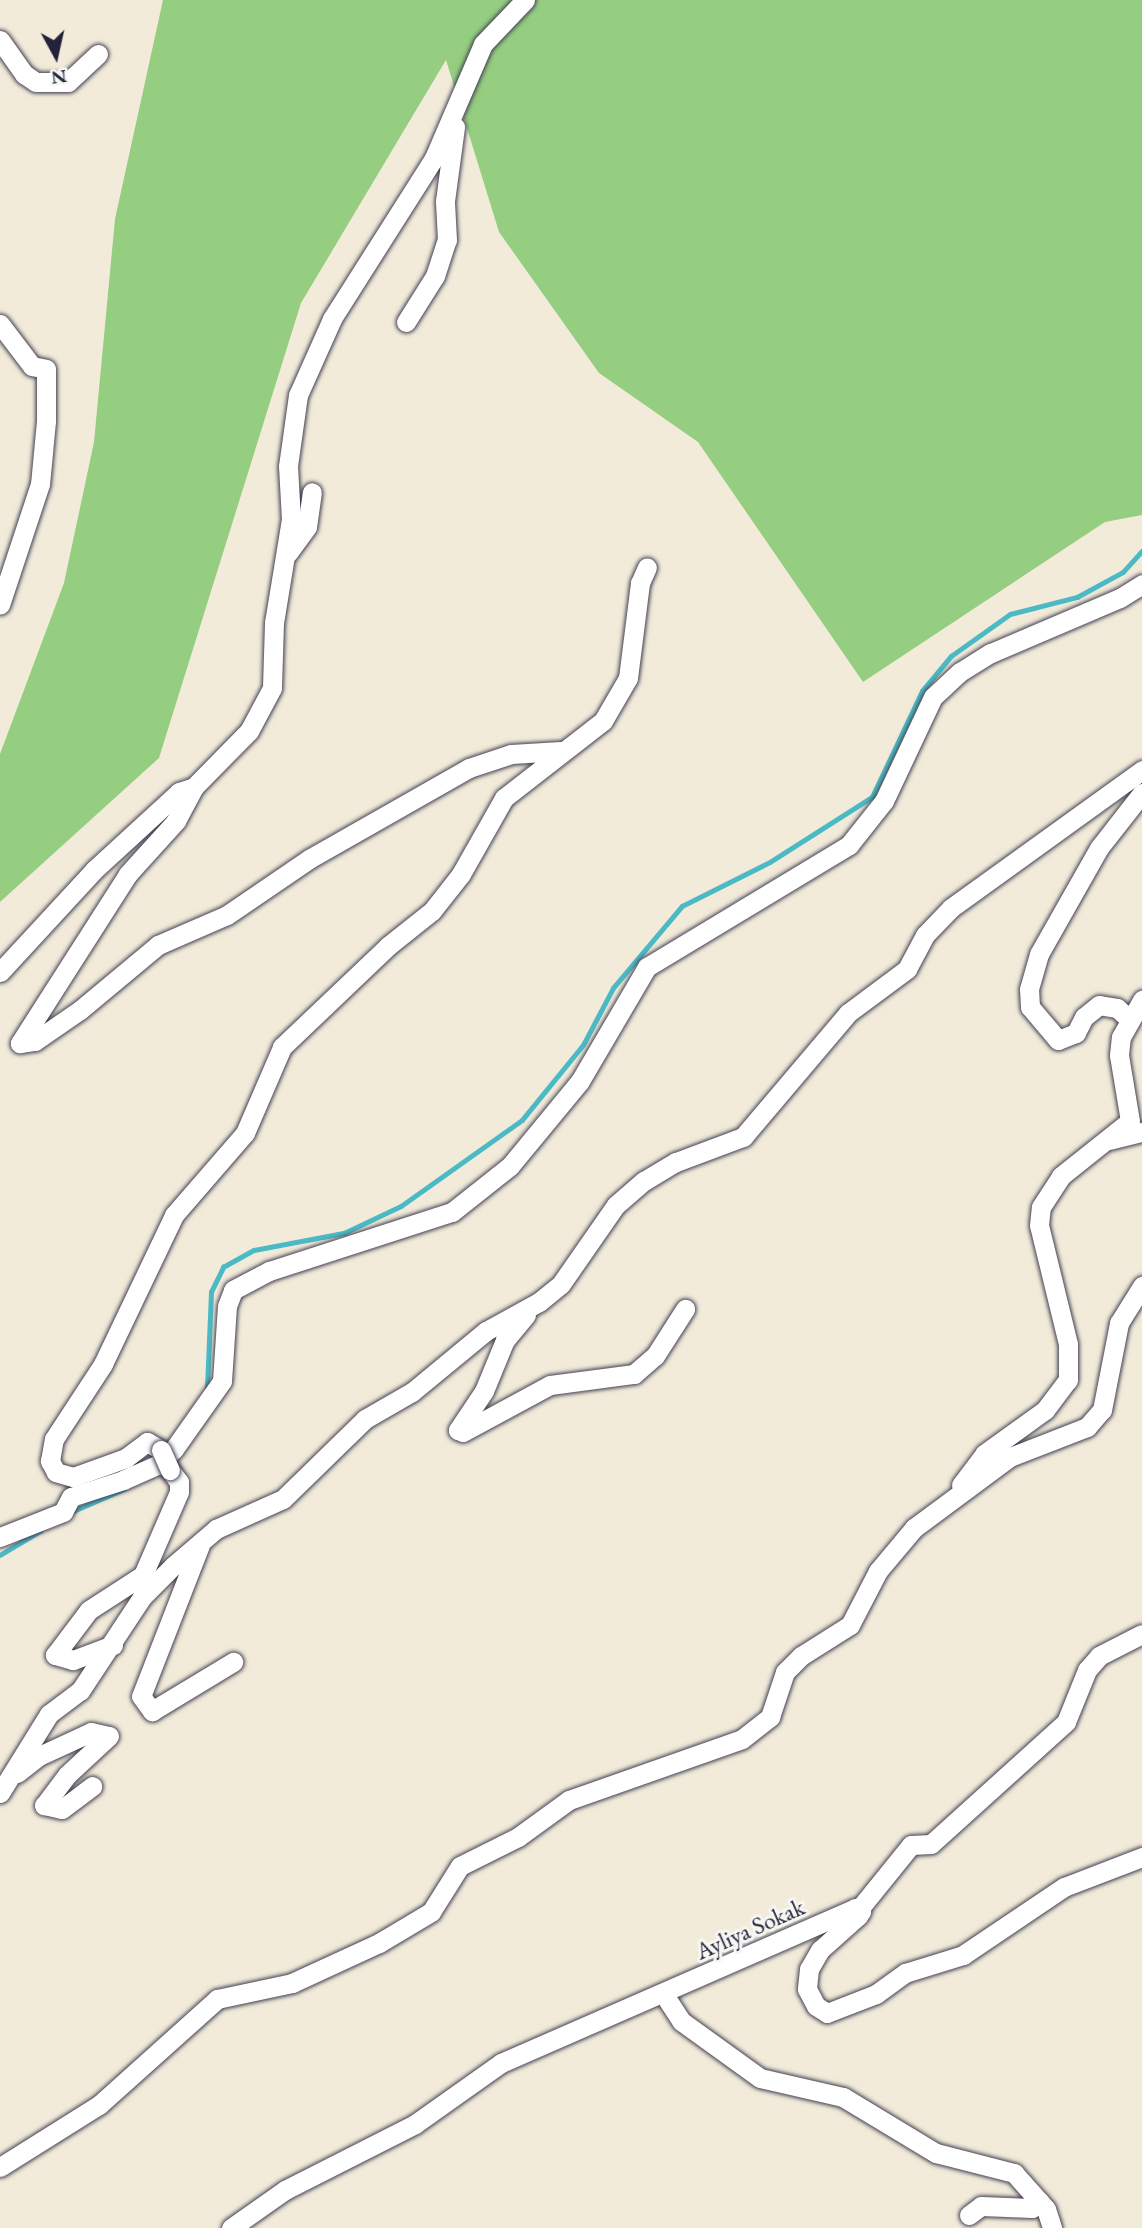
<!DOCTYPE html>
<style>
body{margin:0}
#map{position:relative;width:1142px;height:2228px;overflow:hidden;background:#f3ebda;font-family:"EB Garamond",serif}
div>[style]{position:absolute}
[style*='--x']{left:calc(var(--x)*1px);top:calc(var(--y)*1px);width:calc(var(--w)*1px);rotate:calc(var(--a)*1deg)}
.green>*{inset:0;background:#95ce81}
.stream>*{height:4.5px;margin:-2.25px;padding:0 2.25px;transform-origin:2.25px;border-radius:2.25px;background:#4cbac5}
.roads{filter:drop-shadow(0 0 2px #414053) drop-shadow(0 0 2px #414053)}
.minor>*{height:19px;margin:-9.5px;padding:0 9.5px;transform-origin:9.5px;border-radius:9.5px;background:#fff}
.bridges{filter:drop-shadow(0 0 2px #414053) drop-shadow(0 0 2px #414053)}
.minor-bridge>*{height:19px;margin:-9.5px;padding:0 9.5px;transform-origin:9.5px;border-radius:9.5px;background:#fff}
span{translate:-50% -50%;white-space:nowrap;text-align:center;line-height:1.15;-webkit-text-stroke:6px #f6f6f2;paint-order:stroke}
.street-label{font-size:24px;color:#22223b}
.north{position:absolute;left:21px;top:21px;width:70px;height:70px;-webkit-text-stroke:5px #f6f6f2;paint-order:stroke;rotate:172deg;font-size:19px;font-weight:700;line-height:28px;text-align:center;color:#22223b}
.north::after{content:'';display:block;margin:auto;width:24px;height:32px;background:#22223b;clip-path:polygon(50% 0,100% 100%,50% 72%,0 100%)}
</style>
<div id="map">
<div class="green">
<div style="clip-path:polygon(163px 0,1142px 0,1142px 515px,1105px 522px,863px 682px,698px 442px,599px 373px,499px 232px,446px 60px,301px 303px,159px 758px,0 902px,0 754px,64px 583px,94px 442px,115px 219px)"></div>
</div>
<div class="stream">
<div style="--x:207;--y:1388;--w:96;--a:-87.6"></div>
<div style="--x:211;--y:1292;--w:28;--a:-64"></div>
<div style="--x:223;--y:1267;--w:35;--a:-29"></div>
<div style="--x:254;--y:1250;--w:92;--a:-10.7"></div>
<div style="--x:344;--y:1233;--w:63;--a:-25.3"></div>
<div style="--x:401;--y:1206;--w:148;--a:-35.4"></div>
<div style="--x:522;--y:1120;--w:97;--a:-50.9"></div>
<div style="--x:583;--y:1045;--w:64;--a:-62.2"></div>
<div style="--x:613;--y:988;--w:107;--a:-49.9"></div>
<div style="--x:682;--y:906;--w:98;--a:-26.6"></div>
<div style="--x:770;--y:862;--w:121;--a:-32.5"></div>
<div style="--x:872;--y:797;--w:117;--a:-64.7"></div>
<div style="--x:922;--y:691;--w:45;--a:-50.4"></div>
<div style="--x:951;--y:656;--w:72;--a:-35.4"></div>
<div style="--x:1010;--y:614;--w:69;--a:-14.2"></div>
<div style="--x:1077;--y:597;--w:52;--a:-28.5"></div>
<div style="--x:1123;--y:572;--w:28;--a:-48"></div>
<div style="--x:71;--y:1512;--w:58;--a:-23.5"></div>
<div style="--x:0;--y:1555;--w:47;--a:-31"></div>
</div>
<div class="roads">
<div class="minor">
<div style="--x:525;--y:0;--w:61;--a:133.7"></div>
<div style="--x:483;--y:44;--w:124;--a:113.3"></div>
<div style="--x:434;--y:158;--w:191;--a:122.4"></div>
<div style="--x:332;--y:319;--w:83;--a:114.1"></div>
<div style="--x:298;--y:395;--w:72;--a:98"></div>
<div style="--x:288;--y:466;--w:53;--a:86.8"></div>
<div style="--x:291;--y:519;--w:105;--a:99.3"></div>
<div style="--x:274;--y:623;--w:65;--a:91.8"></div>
<div style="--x:272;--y:688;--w:49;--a:118.1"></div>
<div style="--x:249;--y:731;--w:78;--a:134.5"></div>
<div style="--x:194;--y:787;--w:38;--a:118"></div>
<div style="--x:176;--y:821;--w:72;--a:132.2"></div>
<div style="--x:128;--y:874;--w:201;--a:122.6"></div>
<div style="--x:20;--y:1043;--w:15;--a:-8"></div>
<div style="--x:35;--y:1041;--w:55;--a:-34.6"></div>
<div style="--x:80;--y:1010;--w:102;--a:-39.8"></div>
<div style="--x:158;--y:945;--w:75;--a:-23.5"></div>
<div style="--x:227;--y:915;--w:99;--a:-34.3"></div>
<div style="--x:309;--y:859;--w:184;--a:-29.6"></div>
<div style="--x:469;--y:768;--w:44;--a:-18.4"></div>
<div style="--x:511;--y:754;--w:50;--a:-3.4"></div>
<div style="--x:0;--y:40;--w:42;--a:54.8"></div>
<div style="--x:24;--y:74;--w:14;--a:34"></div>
<div style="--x:36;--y:82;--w:32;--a:0"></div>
<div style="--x:68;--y:82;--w:41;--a:-43"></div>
<div style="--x:406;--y:322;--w:54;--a:-57.8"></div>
<div style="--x:435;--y:276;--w:38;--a:-72"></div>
<div style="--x:447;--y:240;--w:39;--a:-93"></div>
<div style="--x:445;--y:201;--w:75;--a:-82.3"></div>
<div style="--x:0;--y:324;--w:53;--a:52.7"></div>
<div style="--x:32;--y:366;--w:14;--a:12"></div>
<div style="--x:46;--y:369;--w:52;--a:90"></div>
<div style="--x:46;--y:421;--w:63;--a:95.4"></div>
<div style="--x:40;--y:484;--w:127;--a:108.3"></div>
<div style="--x:288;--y:553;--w:32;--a:-54"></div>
<div style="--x:307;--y:527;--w:35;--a:-82"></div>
<div style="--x:0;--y:972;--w:139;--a:-47.3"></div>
<div style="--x:94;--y:870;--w:115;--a:-42.5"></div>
<div style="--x:179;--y:792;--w:16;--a:-18"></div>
<div style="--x:1129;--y:1019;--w:16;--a:-137"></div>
<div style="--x:1117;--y:1008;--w:18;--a:-171"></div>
<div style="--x:1099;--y:1005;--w:19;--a:141"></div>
<div style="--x:1084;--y:1017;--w:18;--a:117"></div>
<div style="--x:1076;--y:1033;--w:19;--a:159"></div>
<div style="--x:1058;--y:1040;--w:43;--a:-130.3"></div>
<div style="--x:1030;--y:1007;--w:18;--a:-93"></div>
<div style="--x:1029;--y:989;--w:36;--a:-74"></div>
<div style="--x:1039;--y:954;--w:122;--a:-60.5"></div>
<div style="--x:1099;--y:848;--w:70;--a:-52"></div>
<div style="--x:1109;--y:1140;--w:34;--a:-14"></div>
<div style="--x:526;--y:1315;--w:33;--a:130"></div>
<div style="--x:505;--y:1340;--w:55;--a:112.4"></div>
<div style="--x:484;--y:1391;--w:47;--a:123.7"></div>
<div style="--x:458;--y:1430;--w:5;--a:22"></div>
<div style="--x:463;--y:1432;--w:99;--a:-28.4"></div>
<div style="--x:550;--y:1385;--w:85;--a:-7.5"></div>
<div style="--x:634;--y:1374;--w:28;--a:-41"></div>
<div style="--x:655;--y:1356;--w:56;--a:-57.4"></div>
<div style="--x:161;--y:1450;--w:16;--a:-150"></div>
<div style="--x:147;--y:1442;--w:26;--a:143"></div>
<div style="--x:126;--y:1458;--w:56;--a:160.3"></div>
<div style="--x:73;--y:1477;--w:18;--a:-164"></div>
<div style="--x:56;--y:1472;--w:13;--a:-119"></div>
<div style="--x:50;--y:1461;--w:22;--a:-80"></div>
<div style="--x:54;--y:1439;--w:90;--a:-56.8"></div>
<div style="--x:103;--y:1364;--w:165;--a:-64.5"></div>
<div style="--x:174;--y:1215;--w:108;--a:-49.1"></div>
<div style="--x:245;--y:1133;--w:94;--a:-66.7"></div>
<div style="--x:282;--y:1047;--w:146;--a:-43.6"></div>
<div style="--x:388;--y:946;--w:56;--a:-38.5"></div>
<div style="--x:432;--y:911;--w:47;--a:-51.9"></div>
<div style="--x:461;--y:874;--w:87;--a:-60.5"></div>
<div style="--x:504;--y:798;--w:125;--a:-37.9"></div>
<div style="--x:603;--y:721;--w:50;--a:-59.8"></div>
<div style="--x:628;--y:678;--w:96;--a:-82.8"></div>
<div style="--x:640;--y:583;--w:17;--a:-66"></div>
<div style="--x:961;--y:1485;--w:39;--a:-53"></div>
<div style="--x:984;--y:1454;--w:75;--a:-35.8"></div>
<div style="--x:1045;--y:1410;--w:38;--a:-53"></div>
<div style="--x:1068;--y:1380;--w:36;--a:-90"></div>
<div style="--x:1068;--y:1344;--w:122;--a:-103.7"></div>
<div style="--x:1039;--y:1225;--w:18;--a:-84"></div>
<div style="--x:1041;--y:1207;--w:37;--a:-57"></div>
<div style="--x:1061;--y:1176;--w:88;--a:-38.6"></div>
<div style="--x:1130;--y:1121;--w:67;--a:-99.5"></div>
<div style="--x:1119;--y:1055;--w:18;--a:-84"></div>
<div style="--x:1121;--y:1037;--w:43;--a:-60.4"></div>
<div style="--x:0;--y:1537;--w:68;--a:-21.6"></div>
<div style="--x:63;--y:1512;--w:17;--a:-62"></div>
<div style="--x:71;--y:1497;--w:55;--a:-18.1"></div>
<div style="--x:123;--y:1480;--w:37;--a:-24"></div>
<div style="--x:157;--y:1465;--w:23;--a:-43"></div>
<div style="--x:174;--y:1449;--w:83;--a:-54.8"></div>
<div style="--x:222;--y:1381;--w:75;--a:-86.2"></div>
<div style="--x:227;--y:1306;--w:17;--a:-69"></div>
<div style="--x:233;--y:1290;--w:41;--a:-27.8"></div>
<div style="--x:269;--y:1271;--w:192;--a:-17.9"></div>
<div style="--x:452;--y:1212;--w:74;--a:-38.4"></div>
<div style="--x:510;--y:1166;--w:110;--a:-50.5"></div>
<div style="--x:580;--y:1081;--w:132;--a:-59.6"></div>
<div style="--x:647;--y:967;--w:236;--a:-31.1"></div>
<div style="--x:849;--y:845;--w:56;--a:-51.5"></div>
<div style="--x:884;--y:801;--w:115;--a:-64.8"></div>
<div style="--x:933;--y:697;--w:37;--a:-43"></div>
<div style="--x:960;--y:672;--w:36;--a:-32"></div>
<div style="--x:991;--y:653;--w:140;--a:-23.1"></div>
<div style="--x:1120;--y:598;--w:26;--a:-32"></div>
<div style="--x:200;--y:1545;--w:162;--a:111.3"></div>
<div style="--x:141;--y:1696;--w:19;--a:54"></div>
<div style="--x:152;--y:1711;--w:95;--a:-31.2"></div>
<div style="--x:142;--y:1588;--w:13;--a:-86"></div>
<div style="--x:143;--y:1575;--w:90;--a:-66.6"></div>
<div style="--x:179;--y:1492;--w:10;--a:-90"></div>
<div style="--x:179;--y:1482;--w:15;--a:-127"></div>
<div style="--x:113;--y:1645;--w:43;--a:159.4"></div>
<div style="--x:73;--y:1660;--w:19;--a:-164"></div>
<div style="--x:55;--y:1655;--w:56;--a:-52.9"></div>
<div style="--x:89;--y:1610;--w:64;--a:-32.9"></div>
<div style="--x:17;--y:1773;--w:28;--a:-38"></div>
<div style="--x:39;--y:1756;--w:57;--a:-24.8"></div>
<div style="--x:91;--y:1732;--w:18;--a:13"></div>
<div style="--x:109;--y:1736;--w:57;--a:137.1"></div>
<div style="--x:67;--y:1775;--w:38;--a:127"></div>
<div style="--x:44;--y:1805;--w:18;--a:13"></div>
<div style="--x:62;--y:1809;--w:38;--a:-37"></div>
<div style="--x:0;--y:1793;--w:93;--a:-58.2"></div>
<div style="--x:49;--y:1714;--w:39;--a:-37"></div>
<div style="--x:80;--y:1691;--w:113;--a:-56.6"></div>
<div style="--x:142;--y:1597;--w:44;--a:-45"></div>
<div style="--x:173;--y:1566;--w:57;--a:-40.7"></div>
<div style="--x:216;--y:1529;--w:73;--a:-24.1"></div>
<div style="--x:283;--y:1499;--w:115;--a:-44.3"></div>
<div style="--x:365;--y:1419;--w:54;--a:-29.9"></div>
<div style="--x:412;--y:1392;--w:96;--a:-39.5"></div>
<div style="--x:486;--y:1331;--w:60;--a:-28.7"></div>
<div style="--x:539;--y:1302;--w:28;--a:-39"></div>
<div style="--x:561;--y:1284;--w:96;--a:-55.2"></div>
<div style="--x:616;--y:1205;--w:37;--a:-41"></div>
<div style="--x:644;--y:1181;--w:37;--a:-31"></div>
<div style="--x:676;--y:1162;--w:72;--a:-20.5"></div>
<div style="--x:743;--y:1137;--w:162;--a:-49.7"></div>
<div style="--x:848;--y:1013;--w:74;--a:-36.7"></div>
<div style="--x:907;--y:969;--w:38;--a:-62"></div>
<div style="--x:925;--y:935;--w:37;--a:-46"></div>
<div style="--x:951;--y:908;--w:236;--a:-35.8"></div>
<div style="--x:860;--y:1908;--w:81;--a:-51"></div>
<div style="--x:911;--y:1845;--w:20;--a:-3"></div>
<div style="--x:931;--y:1844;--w:182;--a:-42.1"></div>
<div style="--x:1066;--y:1722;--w:56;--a:-68"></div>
<div style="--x:1087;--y:1670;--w:18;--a:-49"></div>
<div style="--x:1099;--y:1656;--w:48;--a:-27.1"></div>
<div style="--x:663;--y:1993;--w:33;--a:57"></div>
<div style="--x:681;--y:2021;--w:97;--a:35.8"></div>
<div style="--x:760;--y:2078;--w:85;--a:12.9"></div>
<div style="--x:843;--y:2097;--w:109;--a:31.1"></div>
<div style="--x:936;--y:2153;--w:81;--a:14.4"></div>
<div style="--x:1014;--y:2173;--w:48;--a:48.4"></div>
<div style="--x:1046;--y:2209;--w:20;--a:72"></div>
<div style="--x:0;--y:2167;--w:117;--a:-32.1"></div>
<div style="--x:99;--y:2105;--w:159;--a:-41.9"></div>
<div style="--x:217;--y:1999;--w:77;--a:-12"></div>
<div style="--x:292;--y:1983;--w:96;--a:-24.7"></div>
<div style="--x:379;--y:1943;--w:61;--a:-30.8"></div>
<div style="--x:431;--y:1912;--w:54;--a:-57.8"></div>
<div style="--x:460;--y:1866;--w:65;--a:-26.6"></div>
<div style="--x:518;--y:1837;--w:63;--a:-36"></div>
<div style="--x:569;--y:1800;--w:183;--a:-19.4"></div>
<div style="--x:742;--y:1739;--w:36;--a:-38"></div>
<div style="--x:770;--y:1717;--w:47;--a:-71.6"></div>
<div style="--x:785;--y:1672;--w:23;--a:-45"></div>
<div style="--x:801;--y:1656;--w:58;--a:-32.3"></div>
<div style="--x:850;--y:1625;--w:61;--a:-62.6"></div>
<div style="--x:878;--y:1571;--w:56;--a:-50.1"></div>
<div style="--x:914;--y:1528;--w:119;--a:-36.5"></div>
<div style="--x:1010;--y:1457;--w:83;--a:-21.3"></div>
<div style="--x:1087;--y:1427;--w:23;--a:-49"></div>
<div style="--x:1102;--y:1410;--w:89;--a:-78.9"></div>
<div style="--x:1119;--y:1323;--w:44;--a:-58.1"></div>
<div style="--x:969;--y:2215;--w:15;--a:-37"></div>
<div style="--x:981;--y:2206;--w:51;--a:2.2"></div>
<div style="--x:1032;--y:2208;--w:10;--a:-45"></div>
<div style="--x:231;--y:2228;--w:66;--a:-35.1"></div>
<div style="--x:285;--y:2190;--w:146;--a:-26.9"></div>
<div style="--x:415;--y:2124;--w:105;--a:-35.3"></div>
<div style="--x:501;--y:2063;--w:386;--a:-23.6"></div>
<div style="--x:855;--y:1908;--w:7;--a:27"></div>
<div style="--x:861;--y:1911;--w:6;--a:121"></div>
<div style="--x:858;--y:1916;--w:51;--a:138.2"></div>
<div style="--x:820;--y:1950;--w:22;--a:120"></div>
<div style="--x:809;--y:1969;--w:20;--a:96"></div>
<div style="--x:807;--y:1989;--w:19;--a:62"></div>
<div style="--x:816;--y:2006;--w:13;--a:32"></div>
<div style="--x:827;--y:2013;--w:53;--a:-21.2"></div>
<div style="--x:876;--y:1994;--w:36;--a:-36"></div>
<div style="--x:905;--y:1973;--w:61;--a:-17.2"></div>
<div style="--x:963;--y:1955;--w:122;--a:-34"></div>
<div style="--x:1064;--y:1887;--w:84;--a:-21"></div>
</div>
</div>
<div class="bridges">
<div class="minor-bridge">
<div style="--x:161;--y:1450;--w:22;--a:66"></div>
</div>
</div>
<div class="street-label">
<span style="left:750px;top:1929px;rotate:-24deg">Ayliya Sokak</span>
</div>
<div class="north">N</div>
</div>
